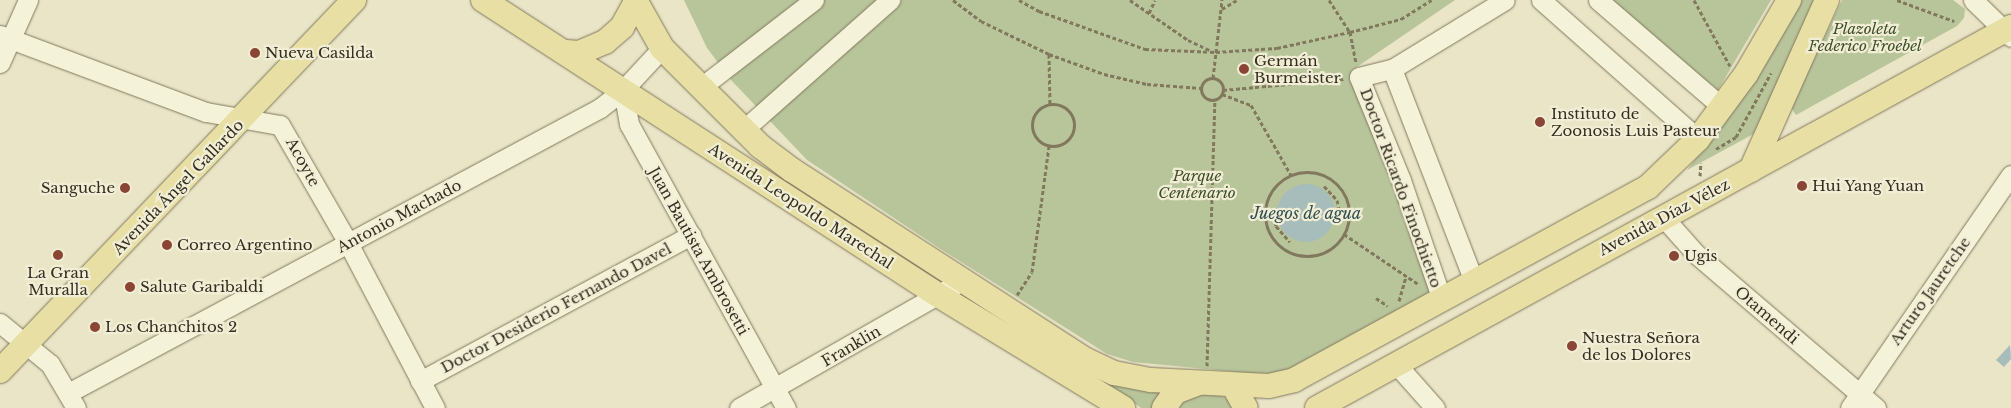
<!DOCTYPE html>
<meta charset="utf-8">
<style>
body{margin:0}
#map{position:relative;width:2011px;height:408px;overflow:hidden;background:#e9e5c6;font-family:"Libre Baskerville",serif}
div>[style]{position:absolute}
[style*='--x']{left:calc(var(--x)*1px);top:calc(var(--y)*1px);width:calc(var(--w)*1px);rotate:calc(var(--a)*1deg)}
.green>*{inset:0;background:#b8c59b}
.water>*{inset:0;background:#a7bdbb}
.round{border-radius:50%}
.path>*{height:3px;margin-top:-1.5px;transform-origin:0;background:repeating-linear-gradient(90deg,#82785e 0 4px,transparent 0 6.5px)}
.path>.ring{margin:-1.5px;padding:0;box-sizing:content-box;background:none;border:3px solid #82785e;border-radius:50%}
.roads{filter:drop-shadow(0 0 1px #82785e) drop-shadow(0 0 1px #82785e)}
.minor>*{height:19px;margin:-9.5px;padding:0 9.5px;transform-origin:9.5px;border-radius:9.5px;background:#f4f2d8}
.major>*{height:24px;margin:-12px;padding:0 12px;transform-origin:12px;border-radius:12px;background:#e7dfa3}
.dots>*{width:14px;height:14px;translate:-50% -50%;box-sizing:border-box;border:2px solid #f1eed5;border-radius:50%}
span{translate:-50% -50%;white-space:nowrap;text-align:center;line-height:1.15;-webkit-text-stroke:4.5px #f1eed5;paint-order:stroke}
.park-label{font-size:15px;color:#3d4e29;font-style:italic}
.poi-label{font-size:15px;color:#342d20}
.left{translate:0 -50%;text-align:left}
.right{translate:-100% -50%;text-align:right}
.street-label{font-size:15px;color:#342d20}
.water-label{font-size:16px;color:#314e52;font-style:italic}
</style>
<div id="map">
<div class="green">
<div style="clip-path:polygon(684px 0,1455px 0,1351px 71px,1434px 290px,1290px 370px,1268px 375px,1133px 362px,1107px 354px,939px 248px,807px 160px,732px 81px,707px 48px)"></div>
<div style="clip-path:polygon(1607px 0,1771px 0,1718px 90px)"></div>
<div style="clip-path:polygon(1800px 0,1819px 0,1759px 131px,1687px 170px,1739px 102px)"></div>
<div style="clip-path:polygon(1842px 0,1953px 0,1965px 9px,1964px 18px,1957px 26px,1796px 115px,1791px 108px)"></div>
<div style="clip-path:polygon(1098px 376px,1164px 390px,1156px 408px,1141px 408px)"></div>
<div style="clip-path:polygon(1196px 393px,1216px 393px,1228px 399px,1232px 408px,1176px 408px,1182px 400px)"></div>
</div>
<div class="water">
<div class="round" style="left:1277px;top:184px;width:58px;height:58px"></div>
<div style="clip-path:polygon(2010px 345px,2011px 359px,2004px 367px,1996px 360px)"></div>
</div>
<div class="path">
<div style="--x:953;--y:0;--w:35;--a:37"></div>
<div style="--x:981;--y:21;--w:76;--a:25.9"></div>
<div style="--x:1049;--y:54;--w:59;--a:20"></div>
<div style="--x:1104;--y:74;--w:44;--a:13.1"></div>
<div style="--x:1147;--y:84;--w:54;--a:4.2"></div>
<div style="--x:1019;--y:0;--w:23;--a:29"></div>
<div style="--x:1039;--y:11;--w:113;--a:19.7"></div>
<div style="--x:1145;--y:49;--w:71;--a:2.4"></div>
<div style="--x:1216;--y:52;--w:61;--a:-3.8"></div>
<div style="--x:1277;--y:48;--w:75;--a:-12.4"></div>
<div style="--x:1350;--y:32;--w:53;--a:-14.3"></div>
<div style="--x:1401;--y:19;--w:36;--a:-32"></div>
<div style="--x:1130;--y:0;--w:70;--a:34.6"></div>
<div style="--x:1188;--y:40;--w:26;--a:25"></div>
<div style="--x:1329;--y:0;--w:38;--a:57"></div>
<div style="--x:1350;--y:32;--w:32;--a:79"></div>
<div style="--x:1694;--y:0;--w:75;--a:61.4"></div>
<div style="--x:1897;--y:0;--w:61;--a:20.2"></div>
<div style="--x:1222;--y:9;--w:17;--a:-31"></div>
<div style="--x:1149;--y:13;--w:14;--a:-65"></div>
<div style="--x:1049;--y:54;--w:51;--a:88.9"></div>
<div class="ring" style="left:1201px;top:78px;width:19px;height:19px"></div>
<div style="--x:1213;--y:78;--w:79;--a:-83.4"></div>
<div style="--x:1223;--y:90;--w:121;--a:-5.2"></div>
<div style="--x:1222;--y:94;--w:31;--a:21"></div>
<div style="--x:1251;--y:105;--w:81;--a:60.3"></div>
<div class="ring" style="left:1032px;top:104px;width:39px;height:39px"></div>
<div style="--x:1716;--y:149;--w:23;--a:-31"></div>
<div style="--x:1736;--y:137;--w:73;--a:-61.3"></div>
<div class="ring" style="left:1265px;top:172px;width:81px;height:81px"></div>
<div style="--x:1700;--y:176;--w:13;--a:-86"></div>
<div style="--x:1324;--y:186;--w:19;--a:47"></div>
<div style="--x:1337;--y:200;--w:12;--a:76"></div>
<div style="--x:1340;--y:212;--w:9;--a:6"></div>
<div style="--x:1265;--y:218;--w:9;--a:-6"></div>
<div style="--x:1274;--y:217;--w:9;--a:77"></div>
<div style="--x:1276;--y:226;--w:21;--a:49"></div>
<div style="--x:1344;--y:234;--w:89;--a:34"></div>
<div style="--x:1017;--y:295;--w:27;--a:-57"></div>
<div style="--x:1032;--y:272;--w:127;--a:-82.3"></div>
<div style="--x:1376;--y:298;--w:14;--a:34"></div>
<div style="--x:1399;--y:301;--w:26;--a:-74"></div>
<div style="--x:1207;--y:366;--w:267;--a:-88.3"></div>
</div>
<div class="roads">
<div class="minor">
<div style="--x:1541;--y:0;--w:210;--a:41.5"></div>
<div style="--x:1598;--y:0;--w:164;--a:40.8"></div>
<div style="--x:1973;--y:0;--w:53;--a:44.2"></div>
<div style="--x:0;--y:35;--w:220;--a:20.5"></div>
<div style="--x:206;--y:112;--w:75;--a:10"></div>
<div style="--x:280;--y:125;--w:136;--a:60"></div>
<div style="--x:348;--y:243;--w:187;--a:62.2"></div>
<div style="--x:0;--y:63;--w:69;--a:-66"></div>
<div style="--x:1392;--y:69;--w:227;--a:68.9"></div>
<div style="--x:700;--y:88;--w:144;--a:-37.7"></div>
<div style="--x:623;--y:90;--w:35;--a:80"></div>
<div style="--x:629;--y:124;--w:325;--a:61.1"></div>
<div style="--x:742;--y:131;--w:198;--a:-41.5"></div>
<div style="--x:1664;--y:218;--w:48;--a:48.4"></div>
<div style="--x:1696;--y:254;--w:237;--a:40.5"></div>
<div style="--x:1442;--y:300;--w:127;--a:-108.9"></div>
<div style="--x:1401;--y:180;--w:111;--a:-112.2"></div>
<div style="--x:1359;--y:77;--w:34;--a:-14"></div>
<div style="--x:1392;--y:69;--w:132;--a:-31.4"></div>
<div style="--x:0;--y:323;--w:65;--a:39.4"></div>
<div style="--x:50;--y:364;--w:51;--a:59.4"></div>
<div style="--x:1396;--y:364;--w:59;--a:48.4"></div>
<div style="--x:420;--y:381;--w:308;--a:-28.3"></div>
<div style="--x:68;--y:393;--w:604;--a:-28.18"></div>
<div style="--x:600;--y:108;--w:29;--a:-38"></div>
<div style="--x:623;--y:90;--w:57;--a:-47.1"></div>
<div style="--x:739;--y:408;--w:257;--a:-29.7"></div>
<div style="--x:1850;--y:408;--w:283;--a:-55.4"></div>
</div>
<div class="major">
<div style="--x:483;--y:0;--w:542;--a:32.96"></div>
<div style="--x:938;--y:295;--w:217;--a:31.4"></div>
<div style="--x:635;--y:0;--w:55;--a:60.6"></div>
<div style="--x:662;--y:48;--w:139;--a:45"></div>
<div style="--x:760;--y:146;--w:40;--a:37"></div>
<div style="--x:792;--y:170;--w:350;--a:32.9"></div>
<div style="--x:1086;--y:360;--w:31;--a:25"></div>
<div style="--x:1114;--y:373;--w:38;--a:11"></div>
<div style="--x:1151;--y:380;--w:118;--a:2.9"></div>
<div style="--x:1269;--y:386;--w:26;--a:-13"></div>
<div style="--x:1294;--y:380;--w:403;--a:-28.6"></div>
<div style="--x:1648;--y:187;--w:69;--a:-43.8"></div>
<div style="--x:1698;--y:139;--w:81;--a:-53.6"></div>
<div style="--x:1746;--y:74;--w:86;--a:-59.8"></div>
<div style="--x:566;--y:52;--w:13;--a:4"></div>
<div style="--x:579;--y:53;--w:28;--a:-23"></div>
<div style="--x:605;--y:42;--w:23;--a:-41"></div>
<div style="--x:622;--y:27;--w:31;--a:-61"></div>
<div style="--x:1751;--y:170;--w:186;--a:-65.9"></div>
<div style="--x:0;--y:371;--w:513;--a:-46.34"></div>
<div style="--x:1233;--y:385;--w:26;--a:61"></div>
<div style="--x:1164;--y:408;--w:19;--a:-55"></div>
<div style="--x:1175;--y:392;--w:26;--a:-21"></div>
<div style="--x:1317;--y:408;--w:792;--a:-28.77"></div>
</div>
</div>
<div class="dots">
<div style="left:255px;top:53px;background:#8a4535"></div>
<div style="left:1244px;top:69px;background:#8a4535"></div>
<div style="left:1540px;top:122px;background:#8a4535"></div>
<div style="left:1802px;top:186px;background:#8a4535"></div>
<div style="left:125px;top:188px;background:#8a4535"></div>
<div style="left:167px;top:245px;background:#8a4535"></div>
<div style="left:58px;top:255px;background:#8a4535"></div>
<div style="left:1674px;top:256px;background:#8a4535"></div>
<div style="left:130px;top:287px;background:#8a4535"></div>
<div style="left:95px;top:327px;background:#8a4535"></div>
<div style="left:1572px;top:346px;background:#8a4535"></div>
</div>
<div class="park-label">
<span style="left:1865px;top:37px">Plazoleta<br>Federico Froebel</span>
<span style="left:1197px;top:184px">Parque<br>Centenario</span>
</div>
<div class="poi-label">
<span class="left" style="left:265px;top:53px">Nueva Casilda</span>
<span class="left" style="left:1254px;top:69px">Germán<br>Burmeister</span>
<span class="left" style="left:1551px;top:122px">Instituto de<br>Zoonosis Luis Pasteur</span>
<span class="left" style="left:1812px;top:186px">Hui Yang Yuan</span>
<span class="right" style="left:115px;top:188px">Sanguche</span>
<span class="left" style="left:177px;top:245px">Correo Argentino</span>
<span class="left" style="left:1684px;top:256px">Ugis</span>
<span style="left:58px;top:281px">La Gran<br>Muralla</span>
<span class="left" style="left:140px;top:287px">Salute Garibaldi</span>
<span class="left" style="left:105px;top:327px">Los Chanchitos 2</span>
<span class="left" style="left:1582px;top:346px">Nuestra Señora<br>de los Dolores</span>
</div>
<div class="street-label">
<span style="left:303px;top:162px;rotate:61deg">Acoyte</span>
<span style="left:178px;top:187px;rotate:-46deg">Avenida Ángel Gallardo</span>
<span style="left:1401px;top:188px;rotate:70deg">Doctor Ricardo Finochietto</span>
<span style="left:801px;top:206px;rotate:33deg">Avenida Leopoldo Marechal</span>
<span style="left:399px;top:216px;rotate:-28deg">Antonio Machado</span>
<span style="left:1664px;top:217px;rotate:-28deg">Avenida Díaz Vélez</span>
<span style="left:699px;top:251px;rotate:61deg">Juan Bautista Ambrosetti</span>
<span style="left:1930px;top:291px;rotate:-55deg">Arturo Jauretche</span>
<span style="left:556px;top:308px;rotate:-28deg">Doctor Desiderio Fernando Davel</span>
<span style="left:1767px;top:315px;rotate:41deg">Otamendi</span>
<span style="left:851px;top:346px;rotate:-30deg">Franklin</span>
</div>
<div class="water-label">
<span style="left:1306px;top:213px">Juegos de agua</span>
</div>
</div>
